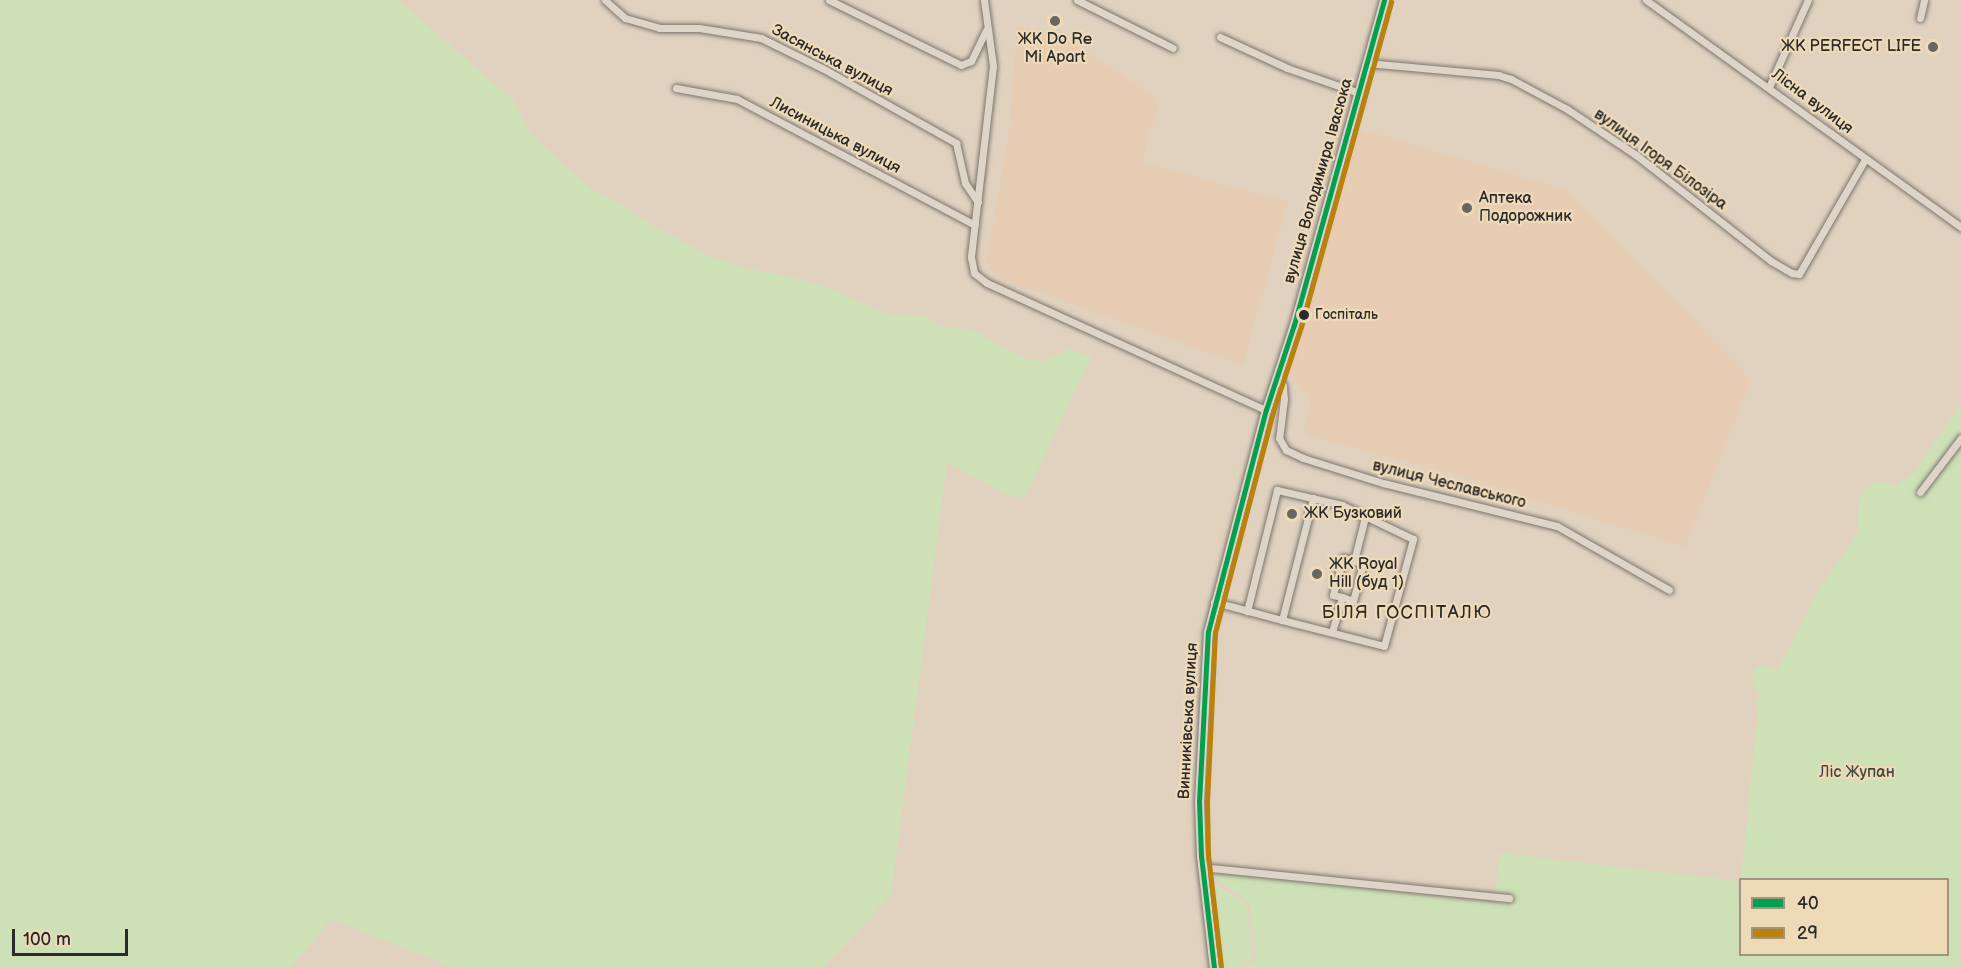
<!DOCTYPE html>
<meta charset="utf-8">
<style>
body{margin:0}
#map{position:relative;width:1961px;height:968px;overflow:hidden;background:#e1d2c0;font-family:"Balsamiq Sans",sans-serif}
div>[style]{position:absolute}
[style*='--x']{left:calc(var(--x)*1px);top:calc(var(--y)*1px);width:calc(var(--w)*1px);rotate:calc(var(--a)*1deg)}
.built>*{inset:0;background:#e6cdb4}
.green>*{inset:0;background:#cee1b6}
.roads{filter:drop-shadow(0 0 2px #7d766e) drop-shadow(0 0 2px #7d766e)}
.minor>*{height:7px;margin:-3.5px;padding:0 3.5px;transform-origin:3.5px;border-radius:3.5px;background:#ded5c8}
.secondary>*{height:9px;margin:-4.5px;padding:0 4.5px;transform-origin:4.5px;border-radius:4.5px;background:#ded5c8}
.bus-1>*{height:4.5px;margin:-2.25px;padding:0 2.25px;transform-origin:2.25px;border-radius:2.25px;background:#02a04f}
.bus-2>*{height:4.5px;margin:-2.25px;padding:0 2.25px;transform-origin:2.25px;border-radius:2.25px;background:#ba810d}
.dots>*{width:16px;height:16px;translate:-50% -50%;box-sizing:border-box;border:3px solid #efdab8;border-radius:50%}
span{translate:-50% -50%;white-space:nowrap;text-align:center;line-height:1.15;-webkit-text-stroke:4.5px #efdab8;paint-order:stroke}
.bus-label{font-size:14px;color:#2b2b2b}
.left{translate:0 -50%;text-align:left}
.poi-label{font-size:16px;color:#2b2b2b}
.right{translate:-100% -50%;text-align:right}
.street-label{font-size:16px;color:#2b2b2b}
.park-label{font-size:16px;color:#41483e}
.neighbourhood-label{font-size:18px;color:#2b2b2b;letter-spacing:1.5px}
.legend{position:absolute;left:1739px;top:878px;width:210px;height:78px;box-sizing:border-box;background:#efdab8;border:2px solid #a19480;margin:0;padding:8px 10px;list-style:none;font-size:18px;color:#2b2b2b}
.legend li{display:flex;align-items:center;gap:12px;height:30px}
.legend b{width:30px;border:2px solid #a19480}
.scale{position:absolute;left:12px;top:929px;width:116px;height:27px;box-sizing:border-box;border:3px solid #2b2b2b;border-top:0;padding-left:8px;font-size:18px;line-height:21px;white-space:nowrap;color:#2b2b2b;-webkit-text-stroke:4px #efdab8;paint-order:stroke}
</style>
<div id="map">
<div class="built">
<div style="clip-path:polygon(1017px 26px,1067px 39px,1160px 100px,1142px 162px,1288px 202px,1243px 365px,1001px 279px,988px 268px,986px 259px,1008px 141px)"></div>
<div style="clip-path:polygon(1357px 128px,1569px 191px,1751px 380px,1685px 547px,1453px 474px,1310px 436px,1304px 431px,1311px 402px,1288px 369px)"></div>
</div>
<div class="green">
<div style="clip-path:polygon(0 0,398px 0,513px 100px,531px 135px,591px 189px,622px 204px,638px 217px,707px 255px,743px 268px,783px 275px,828px 288px,887px 314px,925px 316px,940px 327px,973px 330px,1025px 359px,1043px 361px,1069px 349px,1091px 356px,1025px 497px,1009px 496px,947px 462px,891px 895px,823px 968px,455px 968px,331px 919px,290px 968px,0 968px)"></div>
<div style="clip-path:polygon(1961px 404px,1961px 968px,1242px 968px,1256px 960px,1249px 902px,1213px 877px,1213px 870px,1494px 904px,1500px 853px,1738px 881px,1738px 913px,1740px 880px,1740px 954px,1948px 954px,1948px 880px,1741px 879px,1758px 710px,1755px 697px,1759px 699px,1760px 694px,1753px 684px,1752px 675px,1756px 668px,1763px 665px,1778px 670px,1821px 586px,1857px 535px,1859px 497px,1875px 481px,1896px 485px,1914px 472px)"></div>
<div style="clip-path:polygon(1212px 882px,1247px 904px,1252px 959px,1235px 968px,1223px 968px)"></div>
</div>
<div class="roads">
<div class="minor">
<div style="--x:605;--y:0;--w:27;--a:42"></div>
<div style="--x:625;--y:18;--w:35;--a:16"></div>
<div style="--x:659;--y:28;--w:40;--a:0"></div>
<div style="--x:699;--y:28;--w:63;--a:9.2"></div>
<div style="--x:761;--y:38;--w:68;--a:26.2"></div>
<div style="--x:822;--y:68;--w:154;--a:29.2"></div>
<div style="--x:956;--y:143;--w:41;--a:77.3"></div>
<div style="--x:965;--y:183;--w:23;--a:56"></div>
<div style="--x:829;--y:0;--w:147;--a:26.2"></div>
<div style="--x:961;--y:65;--w:11;--a:-22"></div>
<div style="--x:971;--y:61;--w:34;--a:-64"></div>
<div style="--x:984;--y:0;--w:67;--a:82.2"></div>
<div style="--x:993;--y:66;--w:192;--a:96.6"></div>
<div style="--x:971;--y:257;--w:16;--a:79"></div>
<div style="--x:974;--y:273;--w:16;--a:38"></div>
<div style="--x:987;--y:283;--w:307;--a:24.5"></div>
<div style="--x:1077;--y:0;--w:107;--a:26.6"></div>
<div style="--x:1646;--y:0;--w:388;--a:35.8"></div>
<div style="--x:1920;--y:18;--w:18;--a:-77"></div>
<div style="--x:1220;--y:37;--w:74;--a:24.8"></div>
<div style="--x:1287;--y:68;--w:76;--a:19.1"></div>
<div style="--x:1367;--y:63;--w:132;--a:5.2"></div>
<div style="--x:1498;--y:75;--w:14;--a:17"></div>
<div style="--x:1511;--y:79;--w:64;--a:28.2"></div>
<div style="--x:1567;--y:109;--w:83;--a:33.7"></div>
<div style="--x:1636;--y:155;--w:172;--a:38.1"></div>
<div style="--x:1771;--y:261;--w:24;--a:30"></div>
<div style="--x:1792;--y:273;--w:7;--a:8"></div>
<div style="--x:1799;--y:274;--w:133;--a:-60.1"></div>
<div style="--x:1769;--y:87;--w:95;--a:-65.9"></div>
<div style="--x:676;--y:88;--w:62;--a:10.2"></div>
<div style="--x:737;--y:99;--w:269;--a:27.9"></div>
<div style="--x:1278;--y:377;--w:10;--a:61"></div>
<div style="--x:1283;--y:386;--w:13;--a:86"></div>
<div style="--x:1284;--y:399;--w:39;--a:97"></div>
<div style="--x:1279;--y:438;--w:14;--a:60"></div>
<div style="--x:1286;--y:450;--w:19;--a:25"></div>
<div style="--x:1303;--y:458;--w:84;--a:17.4"></div>
<div style="--x:1383;--y:483;--w:179;--a:13.9"></div>
<div style="--x:1557;--y:526;--w:129;--a:29.7"></div>
<div style="--x:1920;--y:492;--w:68;--a:-52.8"></div>
<div style="--x:1342;--y:597;--w:12;--a:20"></div>
<div style="--x:1353;--y:601;--w:38;--a:-75"></div>
<div style="--x:1363;--y:564;--w:9;--a:-162"></div>
<div style="--x:1214;--y:602;--w:16;--a:14"></div>
<div style="--x:1230;--y:606;--w:54;--a:15.1"></div>
<div style="--x:1282;--y:620;--w:105;--a:14.3"></div>
<div style="--x:1384;--y:646;--w:111;--a:-74.8"></div>
<div style="--x:1413;--y:539;--w:79;--a:-154.4"></div>
<div style="--x:1342;--y:505;--w:67;--a:-167"></div>
<div style="--x:1277;--y:490;--w:125;--a:103.9"></div>
<div style="--x:1282;--y:620;--w:126;--a:-75.7"></div>
<div style="--x:1332;--y:632;--w:36;--a:-74"></div>
<div style="--x:1342;--y:597;--w:9;--a:-167"></div>
<div style="--x:1333;--y:595;--w:38;--a:-75"></div>
<div style="--x:1343;--y:558;--w:11;--a:15"></div>
<div style="--x:1354;--y:561;--w:45;--a:-76"></div>
<div style="--x:1202;--y:867;--w:309;--a:5.8"></div>
</div>
<div class="secondary">
<div style="--x:1214;--y:968;--w:113;--a:-96.6"></div>
<div style="--x:1201;--y:856;--w:54;--a:-92.1"></div>
<div style="--x:1199;--y:802;--w:170;--a:-87"></div>
<div style="--x:1208;--y:632;--w:229;--a:-75.4"></div>
<div style="--x:1266;--y:410;--w:89;--a:-71.8"></div>
<div style="--x:1294;--y:325;--w:337;--a:-74.5"></div>
</div>
</div>
<div class="bus-1">
<div style="--x:1214;--y:968;--w:113;--a:-96.6"></div>
<div style="--x:1201;--y:856;--w:54;--a:-92.1"></div>
<div style="--x:1199;--y:802;--w:170;--a:-87"></div>
<div style="--x:1208;--y:632;--w:229;--a:-75.4"></div>
<div style="--x:1266;--y:410;--w:89;--a:-71.8"></div>
<div style="--x:1294;--y:325;--w:337;--a:-74.5"></div>
</div>
<div class="bus-2">
<div style="--x:1221;--y:967;--w:113;--a:-96.6"></div>
<div style="--x:1208;--y:855;--w:53;--a:-91.1"></div>
<div style="--x:1207;--y:802;--w:169;--a:-87.3"></div>
<div style="--x:1215;--y:633;--w:228;--a:-75.3"></div>
<div style="--x:1273;--y:412;--w:89;--a:-71.8"></div>
<div style="--x:1301;--y:327;--w:337;--a:-74.5"></div>
</div>
<div class="dots">
<div style="left:1055px;top:21px;background:#6b655f"></div>
<div style="left:1933px;top:47px;background:#6b655f"></div>
<div style="left:1467px;top:208px;background:#6b655f"></div>
<div style="left:1304px;top:315px;background:#2b2b2b"></div>
<div style="left:1292px;top:514px;background:#6b655f"></div>
<div style="left:1317px;top:574px;background:#6b655f"></div>
</div>
<div class="bus-label">
<span class="left" style="left:1315px;top:315px">Госпіталь</span>
</div>
<div class="poi-label">
<span style="left:1055px;top:49px">ЖК Do Re<br>Mi Apart</span>
<span class="right" style="left:1921px;top:47px">ЖК PERFECT LIFE</span>
<span class="left" style="left:1479px;top:208px">Аптека<br>Подорожник</span>
<span class="left" style="left:1304px;top:514px">ЖК Бузковий</span>
<span class="left" style="left:1329px;top:574px">ЖК Royal<br>Hill (буд 1)</span>
</div>
<div class="street-label">
<span style="left:832px;top:61px;rotate:28deg">Засянська вулиця</span>
<span style="left:1812px;top:102px;rotate:37deg">Лісна вулиця</span>
<span style="left:835px;top:136px;rotate:28deg">Лисиницька вулиця</span>
<span style="left:1660px;top:160px;rotate:36deg">вулиця Ігоря Білозіра</span>
<span style="left:1319px;top:181px;rotate:-74deg">вулиця Володимира Івасюка</span>
<span style="left:1449px;top:485px;rotate:14deg">вулиця Чеславського</span>
<span style="left:1189px;top:721px;rotate:-87deg">Винниківська вулиця</span>
</div>
<div class="park-label">
<span style="left:1857px;top:773px">Ліс Жупан</span>
</div>
<div class="neighbourhood-label">
<span style="left:1407px;top:613px">БІЛЯ ГОСПІТАЛЮ</span>
</div>
<ul class="legend">
<li><b style="height:8px;background:#02a04f"></b>40</li>
<li><b style="height:8px;background:#ba810d"></b>29</li>
</ul>
<div class="scale">100 m</div>
</div>
